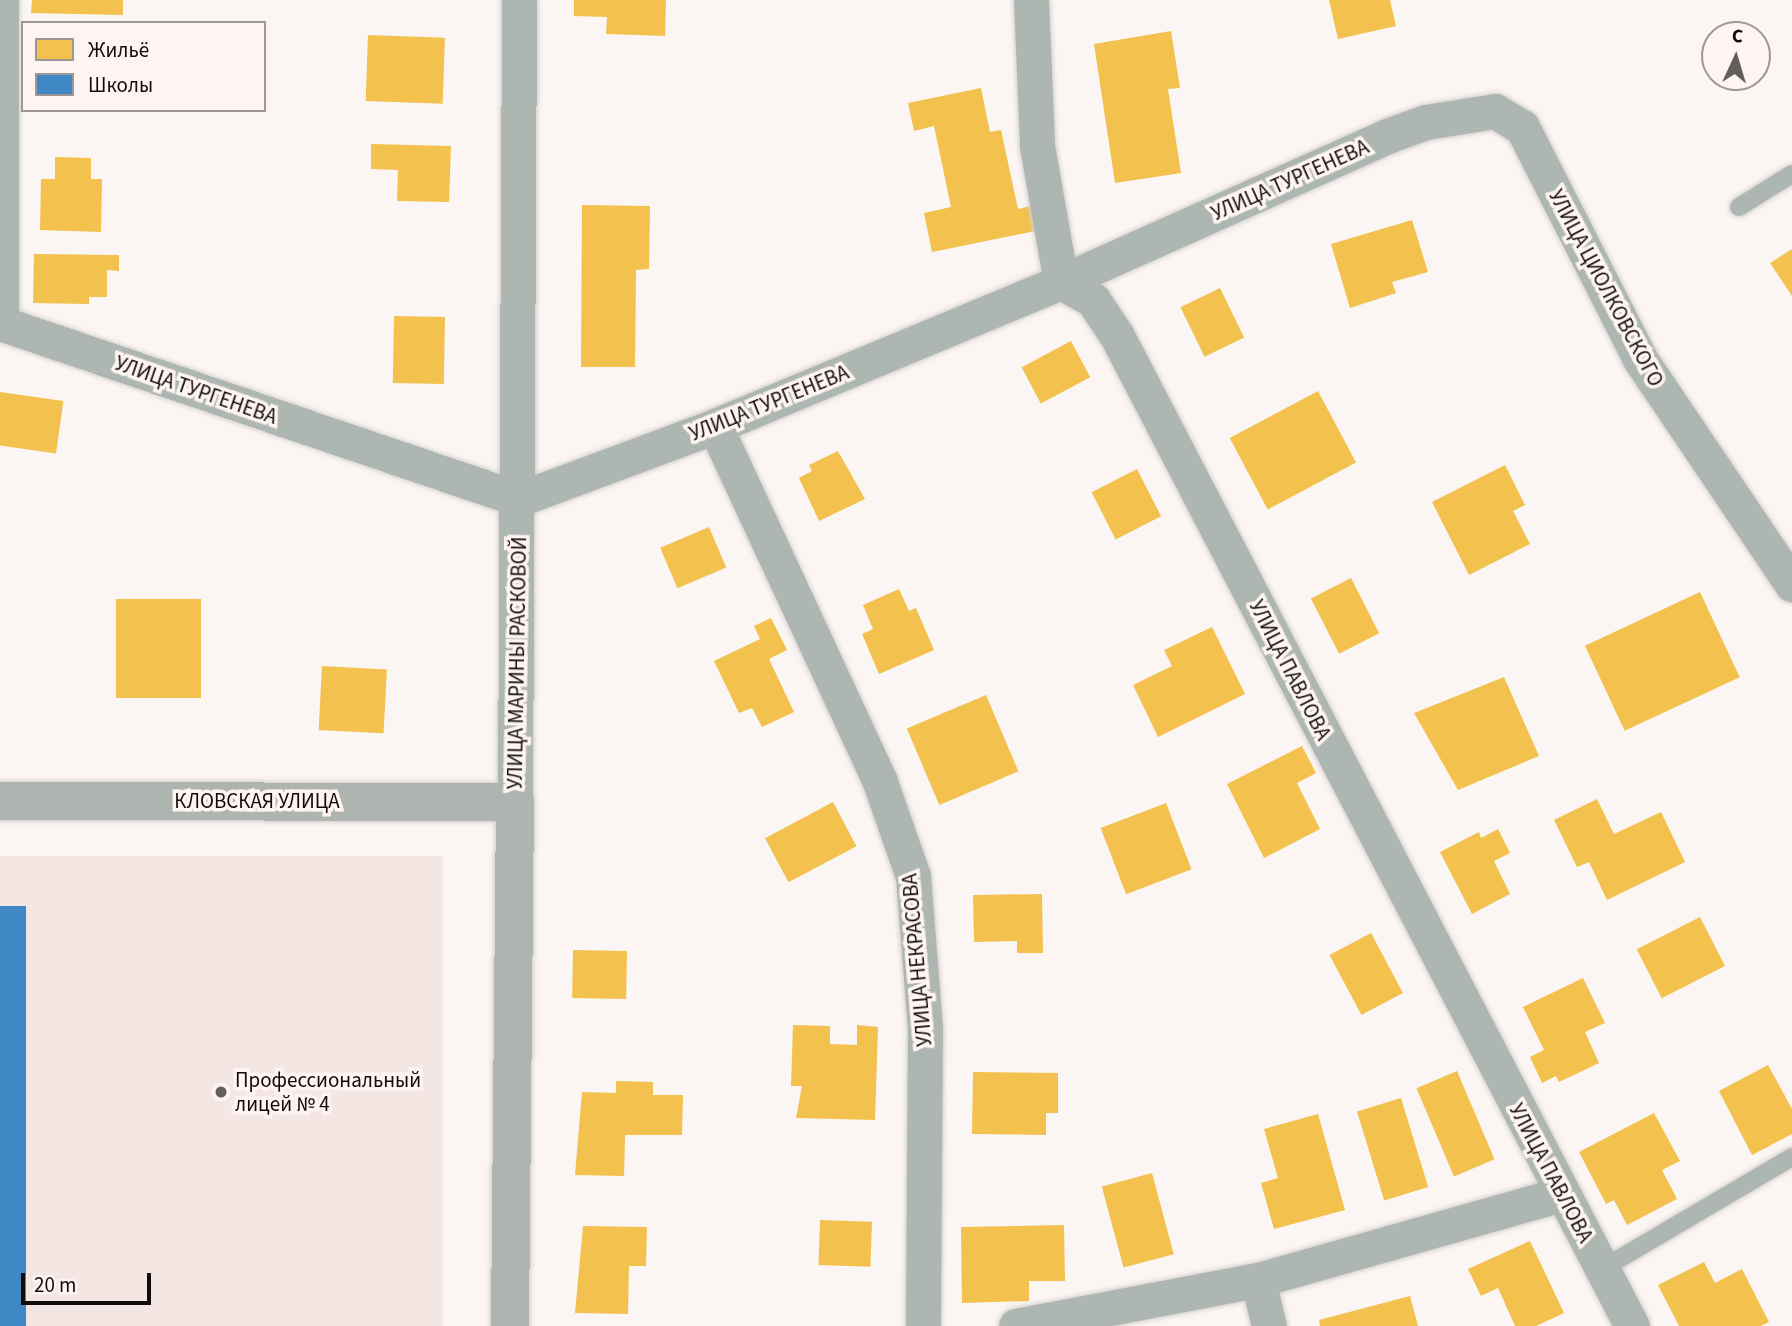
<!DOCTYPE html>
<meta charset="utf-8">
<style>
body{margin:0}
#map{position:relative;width:1792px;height:1326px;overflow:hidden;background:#fbf5f4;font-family:"Source Sans 3",sans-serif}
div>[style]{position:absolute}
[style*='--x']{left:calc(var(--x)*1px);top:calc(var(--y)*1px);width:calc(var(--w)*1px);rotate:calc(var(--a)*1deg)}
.built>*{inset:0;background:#f4e7e3;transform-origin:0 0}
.homes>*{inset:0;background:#f2c14e;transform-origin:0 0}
.schools>*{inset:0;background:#3f88c5;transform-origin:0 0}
.roads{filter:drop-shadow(0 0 2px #d5d1cf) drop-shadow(0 0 2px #d5d1cf)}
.lane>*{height:18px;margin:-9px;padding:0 9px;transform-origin:9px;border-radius:9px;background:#aeb6b2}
.street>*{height:35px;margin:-17.5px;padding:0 17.5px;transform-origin:17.5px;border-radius:17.5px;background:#aeb6b2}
.secondary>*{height:38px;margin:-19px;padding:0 19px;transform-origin:19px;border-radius:19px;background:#aeb4b0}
.dots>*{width:19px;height:19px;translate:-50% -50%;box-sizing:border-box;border:4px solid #fef4f1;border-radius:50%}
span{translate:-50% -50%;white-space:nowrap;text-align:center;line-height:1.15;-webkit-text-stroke:7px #fef4f1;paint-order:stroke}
.street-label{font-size:21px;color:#110c0a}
.poi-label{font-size:21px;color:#110c0a}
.left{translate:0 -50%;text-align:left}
.legend{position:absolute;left:21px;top:21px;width:245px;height:91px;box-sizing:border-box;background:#fef4f1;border:2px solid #9f9795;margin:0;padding:9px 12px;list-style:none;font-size:21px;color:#110c0a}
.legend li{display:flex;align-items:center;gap:14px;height:35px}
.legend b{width:35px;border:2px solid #9f9795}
.north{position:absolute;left:1701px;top:21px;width:70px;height:70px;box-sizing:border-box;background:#fef4f1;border:2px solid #9f9795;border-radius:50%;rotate:4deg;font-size:19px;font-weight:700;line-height:28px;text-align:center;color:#110c0a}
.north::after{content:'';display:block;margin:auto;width:24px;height:32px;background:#635e5c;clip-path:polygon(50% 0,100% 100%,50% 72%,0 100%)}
.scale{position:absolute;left:21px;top:1273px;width:130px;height:32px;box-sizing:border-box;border:4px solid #110c0a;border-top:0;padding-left:9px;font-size:21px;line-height:24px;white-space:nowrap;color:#110c0a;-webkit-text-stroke:5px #fef4f1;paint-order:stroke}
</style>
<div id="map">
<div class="built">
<div style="left:0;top:856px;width:443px;height:470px"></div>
</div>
<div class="homes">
<div style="clip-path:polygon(32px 0,123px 0,123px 15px,31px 13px)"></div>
<div style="clip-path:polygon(574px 0,666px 0,665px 36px,606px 34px,607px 17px,574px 16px)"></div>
<div style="clip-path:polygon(1329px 0,1390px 0,1396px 26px,1338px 39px)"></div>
<div style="clip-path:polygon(1171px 31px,1180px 88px,1168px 89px,1181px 173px,1115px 183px,1094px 44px)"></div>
<div style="left:368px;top:35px;width:77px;height:66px;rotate:2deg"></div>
<div style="clip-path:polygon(981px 88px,990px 132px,1001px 130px,1018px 209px,1035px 205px,1040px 230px,932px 252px,924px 213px,951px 207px,934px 126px,914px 131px,908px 103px)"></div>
<div style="clip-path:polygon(371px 144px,451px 146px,449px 202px,397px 201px,398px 170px,371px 169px)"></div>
<div style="clip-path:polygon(55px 157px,91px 158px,91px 179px,102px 179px,101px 232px,40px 230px,41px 179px,55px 179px)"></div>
<div style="clip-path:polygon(582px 205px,650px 206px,649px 269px,636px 270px,635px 367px,581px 367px)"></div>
<div style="clip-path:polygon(1412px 220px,1428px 272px,1392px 282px,1396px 293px,1350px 308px,1331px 244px)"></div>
<div style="clip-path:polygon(1792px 249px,1792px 296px,1770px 263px)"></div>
<div style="clip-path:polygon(34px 254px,119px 255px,119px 271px,107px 270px,107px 297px,89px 297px,89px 304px,33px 303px)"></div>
<div style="left:1220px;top:288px;width:55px;height:44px;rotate:64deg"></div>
<div style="left:394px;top:316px;width:51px;height:67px;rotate:1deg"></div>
<div style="left:1071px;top:341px;width:41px;height:56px;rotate:62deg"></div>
<div style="left:1318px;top:391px;width:81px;height:100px;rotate:62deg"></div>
<div style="left:0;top:392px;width:64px;height:53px;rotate:8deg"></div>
<div style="clip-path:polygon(838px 451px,865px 499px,819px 521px,799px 478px,812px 471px,809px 465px)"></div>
<div style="clip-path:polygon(1505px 465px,1525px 505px,1513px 511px,1530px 544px,1469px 575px,1432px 502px)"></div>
<div style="left:1137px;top:469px;width:53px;height:51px;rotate:63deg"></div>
<div style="left:709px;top:527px;width:44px;height:53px;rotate:67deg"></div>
<div style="left:1351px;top:578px;width:62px;height:45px;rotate:63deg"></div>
<div style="clip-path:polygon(899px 589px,909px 611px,916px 608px,934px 650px,879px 674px,862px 634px,873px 629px,863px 605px)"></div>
<div style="left:1700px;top:592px;width:94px;height:127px;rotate:65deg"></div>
<div style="left:116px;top:599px;width:85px;height:99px"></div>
<div style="clip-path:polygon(771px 618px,787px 650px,769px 659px,794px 712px,762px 727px,752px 708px,739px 713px,714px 661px,760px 639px,754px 626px)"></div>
<div style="clip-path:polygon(1212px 627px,1245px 694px,1158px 737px,1133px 685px,1172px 666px,1164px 650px)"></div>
<div style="left:322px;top:666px;width:65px;height:64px;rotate:3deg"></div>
<div style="clip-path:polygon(1504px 677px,1539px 756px,1458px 790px,1414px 713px)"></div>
<div style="left:986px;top:695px;width:83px;height:86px;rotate:67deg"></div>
<div style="clip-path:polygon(1302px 746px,1316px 773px,1297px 783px,1320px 829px,1264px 858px,1227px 784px)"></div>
<div style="clip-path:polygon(1597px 799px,1614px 834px,1661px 812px,1685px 862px,1607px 900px,1589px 862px,1577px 867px,1554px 820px)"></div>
<div style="left:833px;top:802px;width:50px;height:77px;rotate:62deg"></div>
<div style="left:1166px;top:803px;width:71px;height:70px;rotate:69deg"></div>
<div style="clip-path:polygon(1498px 829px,1510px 853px,1494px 861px,1510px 894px,1472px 914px,1440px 852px,1479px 832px,1481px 838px)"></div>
<div style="clip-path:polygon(1042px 894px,1043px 953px,1017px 953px,1017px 941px,974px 942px,973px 895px)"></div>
<div style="left:1700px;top:917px;width:55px;height:71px;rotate:63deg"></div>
<div style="left:1371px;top:933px;width:68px;height:47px;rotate:62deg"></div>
<div style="left:573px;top:950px;width:54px;height:48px;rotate:1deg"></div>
<div style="clip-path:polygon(1583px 978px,1605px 1023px,1585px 1032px,1599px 1063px,1559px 1082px,1556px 1076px,1542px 1083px,1530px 1057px,1544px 1050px,1523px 1007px)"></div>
<div style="clip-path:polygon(793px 1025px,830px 1026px,830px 1044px,857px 1045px,857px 1025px,878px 1027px,875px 1120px,796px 1118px,802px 1086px,791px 1086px)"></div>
<div style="clip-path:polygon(1768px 1065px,1792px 1109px,1792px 1134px,1752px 1155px,1719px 1091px)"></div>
<div style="left:1457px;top:1071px;width:96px;height:44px;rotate:67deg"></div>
<div style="clip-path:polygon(973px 1072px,1058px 1073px,1058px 1113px,1046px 1113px,1046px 1135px,972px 1134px)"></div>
<div style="clip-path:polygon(616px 1081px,653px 1082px,653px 1095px,683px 1095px,682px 1135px,625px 1135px,624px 1176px,575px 1175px,582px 1092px,616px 1093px)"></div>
<div style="left:1401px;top:1098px;width:93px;height:46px;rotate:73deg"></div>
<div style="clip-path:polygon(1654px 1113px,1680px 1161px,1662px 1170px,1677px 1199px,1627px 1225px,1614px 1200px,1606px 1204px,1579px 1152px)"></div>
<div style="clip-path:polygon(1318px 1114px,1345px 1210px,1274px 1229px,1261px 1183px,1278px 1178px,1264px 1129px)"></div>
<div style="left:1152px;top:1173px;width:84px;height:52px;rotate:75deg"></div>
<div style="left:820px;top:1220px;width:52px;height:45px;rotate:2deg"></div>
<div style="clip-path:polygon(1064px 1225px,1065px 1281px,1029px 1281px,1029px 1301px,962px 1303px,961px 1227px)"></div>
<div style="clip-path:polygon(583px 1226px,647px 1227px,646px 1266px,629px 1266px,628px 1314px,575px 1313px)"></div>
<div style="clip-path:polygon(1530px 1241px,1564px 1313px,1536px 1326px,1515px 1326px,1498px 1288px,1481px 1296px,1468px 1269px)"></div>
<div style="clip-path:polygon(1704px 1262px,1715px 1283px,1742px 1269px,1769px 1322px,1761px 1326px,1679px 1326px,1658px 1285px)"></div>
<div style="clip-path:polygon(1410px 1296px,1418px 1326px,1320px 1326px,1319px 1320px)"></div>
</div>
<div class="schools">
<div style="left:0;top:906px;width:26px;height:420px"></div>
</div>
<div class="roads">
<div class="lane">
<div style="--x:1739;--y:207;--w:62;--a:-31.9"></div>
<div style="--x:1602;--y:1269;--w:221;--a:-30.5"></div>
</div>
<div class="street">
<div style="--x:1;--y:0;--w:324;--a:90"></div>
<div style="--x:1031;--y:0;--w:146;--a:87.6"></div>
<div style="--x:1037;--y:146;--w:138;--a:80"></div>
<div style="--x:1061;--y:282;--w:37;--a:29"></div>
<div style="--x:1093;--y:300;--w:43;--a:56.3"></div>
<div style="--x:1117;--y:336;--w:1116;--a:62.52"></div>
<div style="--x:0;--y:323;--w:548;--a:18.73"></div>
<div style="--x:519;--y:499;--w:209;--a:-20.4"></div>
<div style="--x:715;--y:426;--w:375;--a:-22.6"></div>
<div style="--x:1061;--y:282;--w:360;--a:-24.1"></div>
<div style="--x:1390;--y:135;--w:38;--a:-20"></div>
<div style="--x:1426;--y:122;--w:70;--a:-9.1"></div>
<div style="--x:1495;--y:111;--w:31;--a:31"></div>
<div style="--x:1522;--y:127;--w:260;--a:63"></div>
<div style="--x:1640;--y:359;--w:272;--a:56"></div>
<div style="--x:715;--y:426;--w:392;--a:65.1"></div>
<div style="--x:880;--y:782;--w:100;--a:70.7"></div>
<div style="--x:913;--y:876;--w:152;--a:85.5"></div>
<div style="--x:925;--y:1028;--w:298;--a:90.4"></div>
<div style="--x:515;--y:802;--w:802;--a:-89.71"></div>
<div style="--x:1258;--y:1280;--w:47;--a:76.6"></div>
<div style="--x:1016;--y:1326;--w:246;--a:-10.8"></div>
<div style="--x:1258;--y:1280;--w:315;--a:-15.8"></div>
</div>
<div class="secondary">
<div style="--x:0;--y:801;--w:515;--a:0.11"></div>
<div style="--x:515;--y:802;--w:524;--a:90.55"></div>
</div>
</div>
<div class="dots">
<div style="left:221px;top:1092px;background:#635e5c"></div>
</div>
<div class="street-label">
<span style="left:1290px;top:180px;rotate:-24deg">УЛИЦА ТУРГЕНЕВА</span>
<span style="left:1606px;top:288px;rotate:62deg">УЛИЦА ЦИОЛКОВСКОГО</span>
<span style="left:196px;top:390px;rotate:19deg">УЛИЦА ТУРГЕНЕВА</span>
<span style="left:769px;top:403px;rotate:-22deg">УЛИЦА ТУРГЕНЕВА</span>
<span style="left:517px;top:663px;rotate:-89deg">УЛИЦА МАРИНЫ РАСКОВОЙ</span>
<span style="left:1290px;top:670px;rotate:63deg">УЛИЦА ПАВЛОВА</span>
<span style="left:257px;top:801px">КЛОВСКАЯ УЛИЦА</span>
<span style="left:917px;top:960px;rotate:-95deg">УЛИЦА НЕКРАСОВА</span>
<span style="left:1551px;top:1173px;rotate:62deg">УЛИЦА ПАВЛОВА</span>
</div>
<div class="poi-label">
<span class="left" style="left:235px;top:1092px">Профессиональный<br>лицей № 4</span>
</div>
<ul class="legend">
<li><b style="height:19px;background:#f2c14e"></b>Жильё</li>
<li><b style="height:19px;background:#3f88c5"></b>Школы</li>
</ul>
<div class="north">С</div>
<div class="scale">20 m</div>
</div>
